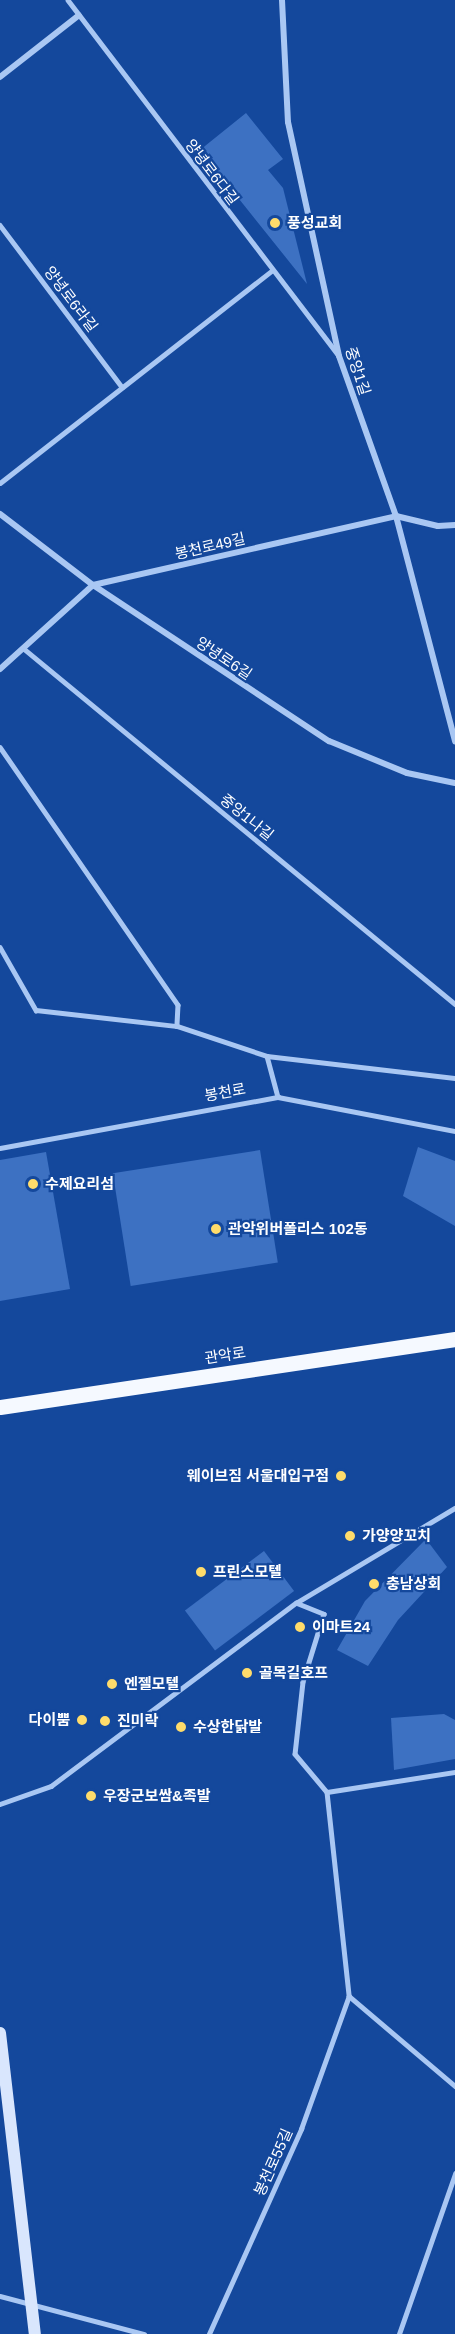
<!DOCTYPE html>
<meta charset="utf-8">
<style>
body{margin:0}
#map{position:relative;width:455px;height:2334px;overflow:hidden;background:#14489c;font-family:Helvetica,"Noto Sans KR",sans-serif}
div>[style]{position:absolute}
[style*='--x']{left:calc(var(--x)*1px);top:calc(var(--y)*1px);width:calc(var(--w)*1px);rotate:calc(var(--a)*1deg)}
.building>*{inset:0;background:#3d71c2;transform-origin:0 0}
.service>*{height:4.5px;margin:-2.25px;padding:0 2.25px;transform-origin:2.25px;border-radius:2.25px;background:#a9c7f3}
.minor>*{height:6px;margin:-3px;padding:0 3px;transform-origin:3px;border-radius:3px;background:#a9c7f3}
.secondary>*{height:12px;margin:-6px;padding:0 6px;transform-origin:6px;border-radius:6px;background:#d9e6fd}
.primary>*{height:15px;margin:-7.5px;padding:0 7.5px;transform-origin:7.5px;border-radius:7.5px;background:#f5f9ff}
.dots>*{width:16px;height:16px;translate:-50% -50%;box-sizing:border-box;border:3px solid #14489c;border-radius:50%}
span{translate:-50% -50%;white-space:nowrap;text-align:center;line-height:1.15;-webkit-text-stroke:4.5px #14489c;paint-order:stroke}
.street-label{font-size:15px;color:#fff}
.poi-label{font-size:15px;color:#fff;font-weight:700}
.left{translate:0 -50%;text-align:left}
.right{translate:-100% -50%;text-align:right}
</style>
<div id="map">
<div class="building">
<div style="clip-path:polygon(246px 113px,283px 159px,268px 170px,283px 188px,307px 284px,200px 150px)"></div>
<div style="clip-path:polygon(418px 1147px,455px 1161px,455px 1226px,403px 1196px)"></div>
<div style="left:260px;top:1150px;width:114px;height:149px;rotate:81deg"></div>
<div style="clip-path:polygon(46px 1152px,70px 1289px,0 1301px,0 1160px)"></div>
<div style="clip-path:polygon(426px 1539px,447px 1567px,398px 1620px,368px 1666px,337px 1650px,365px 1601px)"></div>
<div style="left:264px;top:1551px;width:50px;height:99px;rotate:53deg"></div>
<div style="clip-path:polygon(444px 1714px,455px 1720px,455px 1759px,394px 1770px,391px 1718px)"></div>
</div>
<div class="service">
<div style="--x:68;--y:0;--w:447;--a:52.7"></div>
<div style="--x:0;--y:225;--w:203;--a:53"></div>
<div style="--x:0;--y:483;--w:344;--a:-38"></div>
<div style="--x:23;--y:648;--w:560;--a:39.49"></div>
<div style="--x:0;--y:747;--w:313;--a:55.4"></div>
<div style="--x:178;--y:1005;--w:21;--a:93"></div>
<div style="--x:177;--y:1026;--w:95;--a:18.4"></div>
<div style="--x:267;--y:1056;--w:189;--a:6.7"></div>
<div style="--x:0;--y:947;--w:73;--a:60.3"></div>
<div style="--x:36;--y:1010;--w:142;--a:6.5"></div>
<div style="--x:267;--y:1056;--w:42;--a:75"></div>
<div style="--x:0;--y:1148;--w:283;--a:-10.4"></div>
<div style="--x:278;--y:1097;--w:180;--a:10.9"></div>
<div style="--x:297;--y:1603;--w:29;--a:22"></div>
<div style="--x:324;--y:1614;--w:71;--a:107.2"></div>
<div style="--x:303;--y:1682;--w:72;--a:96.3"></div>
<div style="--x:295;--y:1754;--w:50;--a:49.9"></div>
<div style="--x:327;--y:1792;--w:205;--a:83.8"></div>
<div style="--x:349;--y:1996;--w:139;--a:40.3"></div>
<div style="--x:327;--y:1792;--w:130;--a:-8.9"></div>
<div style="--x:0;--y:1804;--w:54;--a:-19.4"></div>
<div style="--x:51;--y:1786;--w:306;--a:-36.8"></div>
<div style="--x:296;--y:1603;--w:185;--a:-30.9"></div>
<div style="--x:0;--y:2296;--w:149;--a:14.8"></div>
<div style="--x:209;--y:2334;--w:225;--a:-65.8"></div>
<div style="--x:301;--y:2129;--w:141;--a:-70.2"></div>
<div style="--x:399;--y:2334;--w:170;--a:-70.7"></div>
</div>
<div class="minor">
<div style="--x:282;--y:0;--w:122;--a:87.2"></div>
<div style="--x:288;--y:122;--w:239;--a:77.7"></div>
<div style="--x:339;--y:356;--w:170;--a:70.4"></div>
<div style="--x:396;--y:516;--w:233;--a:75.3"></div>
<div style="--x:0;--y:77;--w:100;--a:-38.1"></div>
<div style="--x:0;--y:514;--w:117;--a:37.4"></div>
<div style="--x:93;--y:585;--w:283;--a:33.5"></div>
<div style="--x:329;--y:741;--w:84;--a:22.3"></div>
<div style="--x:407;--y:773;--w:49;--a:11.8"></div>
<div style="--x:0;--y:669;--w:125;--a:-42.1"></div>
<div style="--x:93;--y:585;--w:311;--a:-12.8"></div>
<div style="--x:396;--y:516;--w:43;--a:13.4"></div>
<div style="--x:438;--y:526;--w:17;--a:-3"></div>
</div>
<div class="secondary">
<div style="--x:0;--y:2033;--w:303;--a:83.4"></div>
</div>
<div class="primary">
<div style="--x:0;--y:1407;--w:460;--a:-8.5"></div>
</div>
<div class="dots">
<div style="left:275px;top:223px;background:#ffdc6b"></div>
<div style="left:33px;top:1184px;background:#ffdc6b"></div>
<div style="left:216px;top:1229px;background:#ffdc6b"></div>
<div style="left:341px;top:1476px;background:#ffdc6b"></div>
<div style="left:350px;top:1536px;background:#ffdc6b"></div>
<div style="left:201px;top:1572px;background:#ffdc6b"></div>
<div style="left:374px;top:1584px;background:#ffdc6b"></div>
<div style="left:300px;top:1627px;background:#ffdc6b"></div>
<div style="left:247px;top:1673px;background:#ffdc6b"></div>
<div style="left:112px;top:1684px;background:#ffdc6b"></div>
<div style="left:82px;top:1720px;background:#ffdc6b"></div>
<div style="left:105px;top:1721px;background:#ffdc6b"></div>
<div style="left:181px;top:1727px;background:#ffdc6b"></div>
<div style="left:91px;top:1796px;background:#ffdc6b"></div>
</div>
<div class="street-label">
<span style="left:212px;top:172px;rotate:53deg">양녕로6다길</span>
<span style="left:71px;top:299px;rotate:53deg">양녕로6라길</span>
<span style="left:358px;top:371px;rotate:72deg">중앙1길</span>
<span style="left:210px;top:546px;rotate:-13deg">봉천로49길</span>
<span style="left:224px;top:658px;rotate:34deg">양녕로6길</span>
<span style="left:247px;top:817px;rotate:39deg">중앙1나길</span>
<span style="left:225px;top:1092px;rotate:-10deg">봉천로</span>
<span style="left:225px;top:1355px;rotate:-9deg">관악로</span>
<span style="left:273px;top:2162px;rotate:-66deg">봉천로55길</span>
</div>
<div class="poi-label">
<span class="left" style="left:287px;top:223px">풍성교회</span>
<span class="left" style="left:45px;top:1184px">수제요리섬</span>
<span class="left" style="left:228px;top:1229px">관악위버폴리스 102동</span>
<span class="right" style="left:329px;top:1476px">웨이브짐 서울대입구점</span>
<span class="left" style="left:362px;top:1536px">가양양꼬치</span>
<span class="left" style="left:213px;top:1572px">프린스모텔</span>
<span class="left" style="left:386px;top:1584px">충남상회</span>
<span class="left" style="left:312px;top:1627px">이마트24</span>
<span class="left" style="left:259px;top:1673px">골목길호프</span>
<span class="left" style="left:124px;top:1684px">엔젤모텔</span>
<span class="right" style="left:70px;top:1720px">다이뿜</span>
<span class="left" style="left:117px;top:1721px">진미락</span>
<span class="left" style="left:193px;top:1727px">수상한닭발</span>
<span class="left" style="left:103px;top:1796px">우장군보쌈&amp;족발</span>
</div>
</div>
